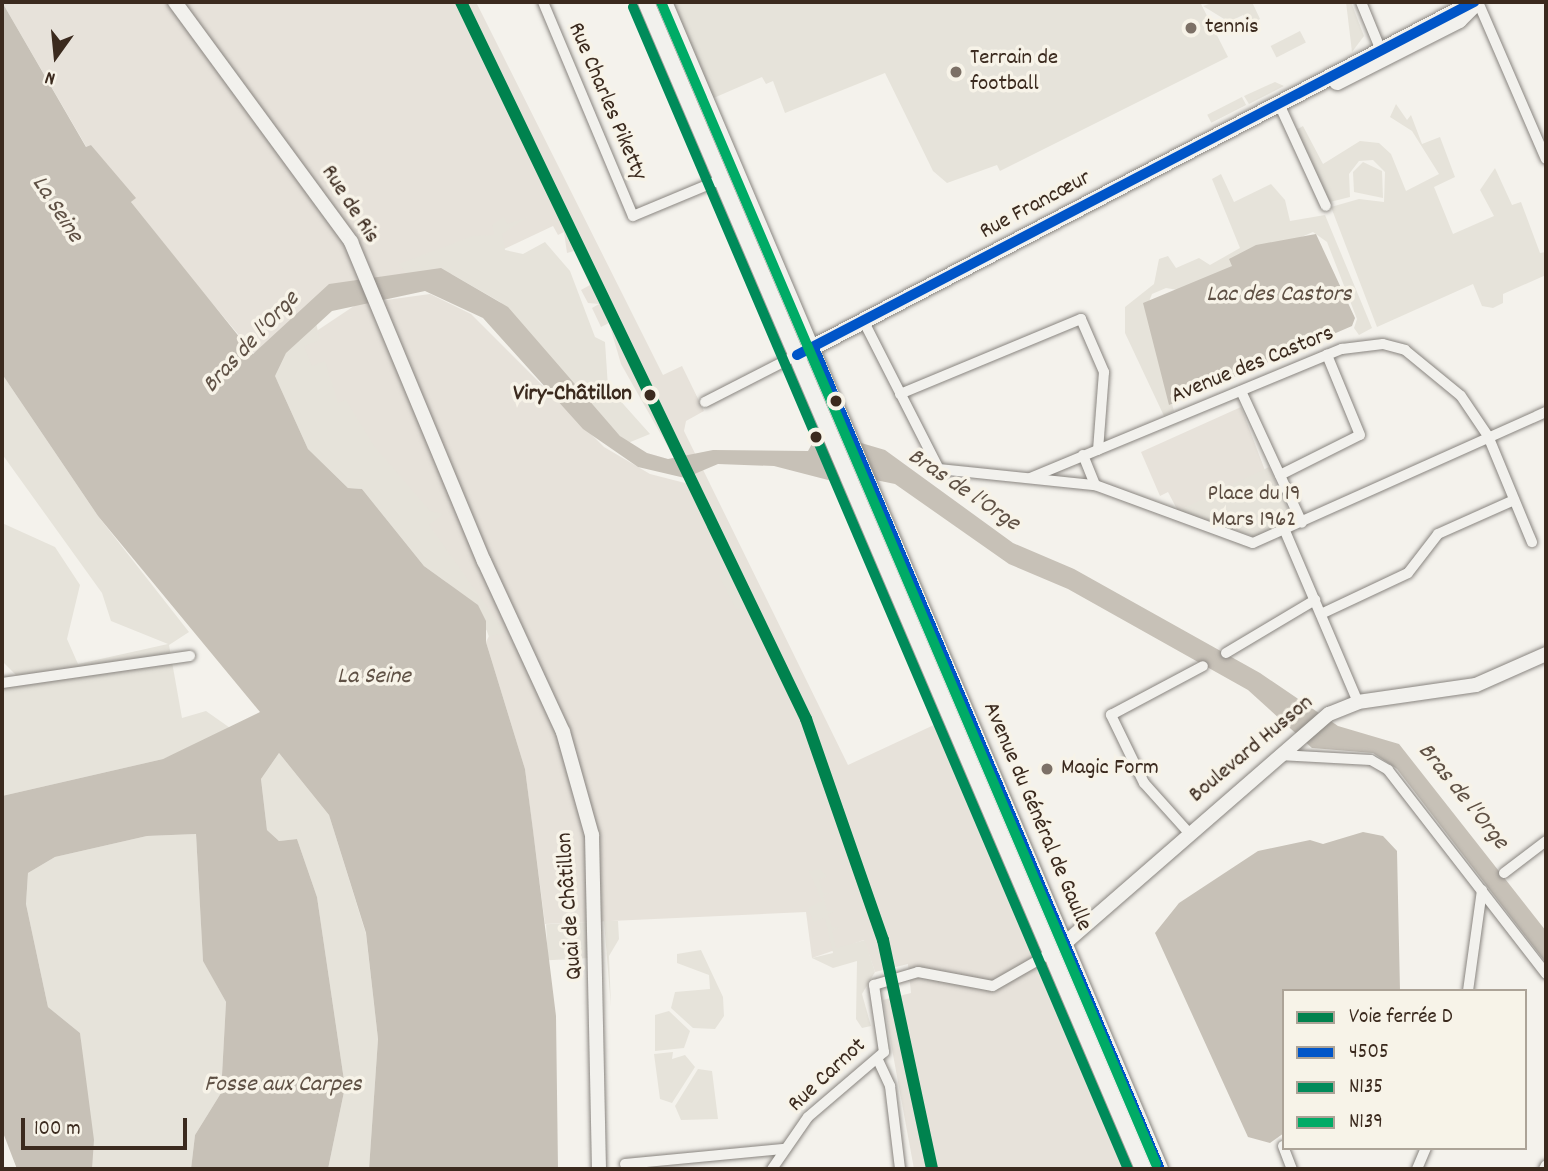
<!DOCTYPE html>
<meta charset="utf-8">
<style>
body{margin:0}
#map{position:relative;width:1548px;height:1171px;overflow:hidden;background:#f4f2ec;font-family:Dekko,sans-serif}
div>[style]{position:absolute}
[style*='--x']{left:calc(var(--x)*1px);top:calc(var(--y)*1px);width:calc(var(--w)*1px);rotate:calc(var(--a)*1deg)}
.built>*{inset:0;background:#e7e2da}
.green>*{inset:0;background:#e6e3da;transform-origin:0 0}
.water>*{inset:0;background:#c7c1b7}
.roads{filter:drop-shadow(0 0 2px #898580) drop-shadow(0 0 2px #898580)}
.street>*{height:10px;margin:-5px;padding:0 5px;transform-origin:5px;border-radius:5px;background:#f2f1ed}
.secondary>*{height:14px;margin:-7px;padding:0 7px;transform-origin:7px;border-radius:7px;background:#f2f1ed}
.primary>*{height:16px;margin:-8px;padding:0 8px;transform-origin:8px;border-radius:8px;background:#f2f1ed}
.bus-1>*{height:10px;margin:-5px;padding:0 5px;transform-origin:5px;border-radius:5px;background:#0055c8}
.bus-2>*{height:10px;margin:-5px;padding:0 5px;transform-origin:5px;border-radius:5px;background:#008b5a}
.bus-3>*{height:10px;margin:-5px;padding:0 5px;transform-origin:5px;border-radius:5px;background:#00ab66}
.rail-1>*{height:12px;margin:-6px;padding:0 6px;transform-origin:6px;border-radius:6px;background:#00824e}
.dots>*{width:19px;height:19px;translate:-50% -50%;box-sizing:border-box;border:4px solid #f7f3e8;border-radius:50%}
span{translate:-50% -50%;white-space:nowrap;text-align:center;line-height:1.15;-webkit-text-stroke:7px #f7f3e8;paint-order:stroke}
.poi-label{font-size:23px;color:#3b2a1e}
.left{translate:0 -50%;text-align:left}
.street-label{font-size:23px;color:#3b2a1e}
.stop-label{font-size:23px;color:#3b2a1e;font-weight:700}
.right{translate:-100% -50%;text-align:right}
.park-label{font-size:23px;color:#5b4c41}
.water-label{font-size:24px;color:#5f5145;font-style:italic}
.frame{position:absolute;inset:0;border:4px solid #3b2a1e;pointer-events:none}
.legend{position:absolute;left:1282px;top:989px;width:245px;height:161px;box-sizing:border-box;background:#f7f3e8;border:2px solid #aca397;margin:0;padding:9px 12px;list-style:none;font-size:21px;color:#3b2a1e}
.legend li{display:flex;align-items:center;gap:14px;height:35px}
.legend b{width:35px;border:2px solid #aca397}
.north{position:absolute;left:21px;top:21px;width:70px;height:70px;-webkit-text-stroke:5px #f7f3e8;paint-order:stroke;rotate:195deg;font-size:19px;font-weight:700;line-height:28px;text-align:center;color:#3b2a1e}
.north::after{content:'';display:block;margin:auto;width:24px;height:32px;background:#3b2a1e;clip-path:polygon(50% 0,100% 100%,50% 72%,0 100%)}
.scale{position:absolute;left:21px;top:1118px;width:166px;height:32px;box-sizing:border-box;border:4px solid #3b2a1e;border-top:0;padding-left:9px;font-size:21px;line-height:24px;white-space:nowrap;color:#3b2a1e;-webkit-text-stroke:5px #f7f3e8;paint-order:stroke}
</style>
<div id="map">
<div class="built">
<div style="clip-path:polygon(evenodd,2px 2px,476px 2px,663px 375px,682px 366px,704px 411px,686px 421px,684px 431px,848px 765px,951px 717px,1143px 1169px,914px 1169px,883px 1000px,911px 993px,908px 964px,875px 972px,864px 940px,812px 958px,806px 912px,545px 924px,525px 769px,486px 642px,490px 634px,196px 284px,131px 202px,135px 198px,91px 145px,87px 148px,2px 2px,553px 226px,558px 235px,564px 232px,567px 253px,574px 251px,590px 285px,581px 290px,588px 303px,599px 304px,592px 308px,601px 327px,609px 323px,621px 364px,689px 484px,650px 474px,604px 447px,471px 314px,430px 294px,357px 304px,267px 364px,317px 305px,443px 278px,553px 226px)"></div>
<div style="clip-path:polygon(1241px 407px,1266px 473px,1178px 511px,1168px 492px,1160px 496px,1141px 452px)"></div>
</div>
<div class="green">
<div style="clip-path:polygon(664px 2px,1200px 2px,1228px 57px,1000px 171px,997px 165px,947px 183px,933px 171px,885px 73px,785px 113px,773px 81px,766px 84px,762px 77px,709px 100px)"></div>
<div style="clip-path:polygon(1215px 2px,1252px 2px,1260px 19px,1249px 25px,1243px 15px,1229px 22px,1203px 6px)"></div>
<div style="clip-path:polygon(1346px 2px,1351px 2px,1364px 36px,1352px 52px)"></div>
<div style="left:1300px;top:31px;width:13px;height:33px;rotate:63deg"></div>
<div style="clip-path:polygon(1275px 82px,1284px 86px,1249px 104px,1244px 96px)"></div>
<div style="left:1242px;top:97px;width:9px;height:39px;rotate:63deg"></div>
<div style="clip-path:polygon(1396px 104px,1407px 120px,1411px 115px,1422px 144px,1440px 137px,1455px 177px,1434px 187px,1453px 234px,1494px 216px,1480px 190px,1495px 168px,1512px 205px,1521px 202px,1540px 253px,1546px 252px,1546px 275px,1503px 294px,1503px 303px,1493px 308px,1482px 306px,1473px 284px,1377px 327px,1331px 207px,1359px 199px,1384px 202px,1385px 172px,1373px 160px,1359px 161px,1349px 174px,1350px 197px,1330px 202px,1294px 131px,1303px 126px,1323px 164px,1360px 141px,1379px 143px,1391px 154px,1406px 191px,1439px 174px,1412px 131px,1390px 117px)"></div>
<div style="clip-path:polygon(1363px 162px,1382px 171px,1383px 198px,1354px 192px,1353px 172px)"></div>
<div style="clip-path:polygon(1221px 174px,1234px 202px,1271px 184px,1285px 200px,1290px 221px,1325px 215px,1372px 328px,1359px 335px,1354px 328px,1357px 319px,1327px 242px,1313px 232px,1178px 290px,1166px 288px,1152px 294px,1146px 309px,1174px 411px,1164px 416px,1125px 333px,1125px 307px,1154px 284px,1159px 259px,1168px 256px,1176px 268px,1199px 258px,1210px 265px,1240px 248px,1212px 179px)"></div>
<div style="clip-path:polygon(504px 217px,507px 224px,528px 217px,502px 234px,505px 250px,523px 254px,545px 242px,570px 271px,595px 337px,605px 342px,608px 387px,650px 434px,628px 443px,620px 436px,500px 302px,441px 268px,407px 274px,399px 264px,473px 236px,494px 235px,492px 225px)"></div>
<div style="clip-path:polygon(316px 323px,320px 340px,304px 346px,312px 366px,325px 361px,338px 403px,346px 400px,374px 446px,430px 511px,443px 514px,429px 525px,505px 632px,489px 637px,478px 605px,424px 566px,362px 489px,348px 488px,308px 449px,275px 376px,286px 353px)"></div>
<div style="clip-path:polygon(2px 374px,98px 516px,189px 632px,169px 645px,182px 718px,206px 711px,233px 730px,163px 759px,2px 796px,2px 686px,22px 681px,2px 661px,2px 523px,55px 547px,80px 585px,67px 639px,78px 664px,168px 644px,111px 621px,102px 593px,2px 454px)"></div>
<div style="clip-path:polygon(1269px 467px,1290px 514px,1287px 522px,1255px 537px,1178px 511px)"></div>
<div style="clip-path:polygon(729px 567px,752px 610px,736px 609px,719px 576px)"></div>
<div style="clip-path:polygon(279px 753px,329px 815px,366px 934px,378px 1039px,369px 1169px,328px 1169px,345px 1087px,317px 897px,297px 839px,279px 841px,267px 830px,261px 779px)"></div>
<div style="clip-path:polygon(196px 834px,203px 960px,226px 1002px,221px 1093px,195px 1135px,191px 1169px,92px 1169px,80px 1033px,48px 1007px,26px 904px,28px 873px,55px 857px,147px 836px)"></div>
<div style="clip-path:polygon(820px 869px,827px 877px,819px 879px,823px 893px,831px 893px,823px 895px,827px 911px,836px 911px,828px 914px,832px 927px,840px 928px,832px 930px,836px 948px,865px 940px,869px 953px,875px 972px,862px 994px,871px 1026px,862px 1028px,856px 1019px,857px 961px,833px 968px,812px 958px,833px 953px,825px 918px,814px 922px,808px 908px,822px 901px,809px 871px)"></div>
<div style="clip-path:polygon(604px 921px,618px 921px,619px 939px,609px 956px,611px 1007px)"></div>
<div style="left:588px;top:922px;width:36px;height:42px;rotate:87deg"></div>
<div style="clip-path:polygon(701px 950px,723px 997px,724px 1016px,715px 1029px,693px 1028px,671px 1008px,675px 992px,710px 989px,709px 975px,677px 963px,677px 954px)"></div>
<div style="clip-path:polygon(669px 1011px,690px 1031px,684px 1048px,655px 1051px,655px 1015px)"></div>
<div style="clip-path:polygon(673px 1052px,672px 1059px,685px 1055px,695px 1067px,672px 1103px,660px 1099px,654px 1054px)"></div>
<div style="clip-path:polygon(698px 1069px,712px 1071px,718px 1119px,681px 1120px,675px 1106px)"></div>
</div>
<div class="water">
<div style="clip-path:polygon(2px 2px,86px 147px,91px 145px,136px 198px,131px 202px,253px 354px,329px 284px,441px 268px,508px 307px,620px 436px,647px 453px,668px 459px,713px 450px,808px 451px,814px 440px,841px 437px,885px 450px,1013px 543px,1074px 569px,1260px 673px,1338px 726px,1399px 744px,1546px 931px,1546px 963px,1397px 769px,1373px 753px,1312px 748px,1248px 690px,1068px 589px,1009px 564px,895px 484px,856px 476px,832px 481px,774px 466px,718px 464px,685px 478px,638px 467px,583px 429px,483px 318px,425px 291px,332px 311px,286px 353px,275px 376px,308px 449px,348px 488px,362px 489px,424px 566px,478px 605px,486px 621px,486px 642px,525px 769px,533px 830px,556px 1016px,558px 1169px,369px 1169px,378px 1039px,366px 933px,329px 815px,279px 753px,261px 779px,267px 830px,279px 841px,297px 839px,317px 897px,345px 1087px,328px 1169px,191px 1169px,195px 1135px,221px 1093px,226px 1002px,203px 961px,196px 834px,147px 836px,55px 857px,28px 873px,26px 904px,48px 1007px,80px 1033px,94px 1140px,92px 1169px,17px 1169px,2px 1130px,2px 796px,163px 759px,260px 712px,98px 516px,2px 374px)"></div>
<div style="clip-path:polygon(1316px 234px,1355px 318px,1352px 326px,1169px 405px,1143px 303px,1232px 266px,1229px 259px,1256px 245px)"></div>
<div style="clip-path:polygon(1363px 832px,1383px 836px,1397px 851px,1400px 991px,1284px 991px,1284px 1133px,1270px 1143px,1248px 1137px,1155px 933px,1179px 903px,1258px 851px,1310px 840px,1323px 844px)"></div>
</div>
<div class="roads">
<div class="street">
<div style="--x:543;--y:2;--w:232;--a:67.2"></div>
<div style="--x:633;--y:216;--w:96;--a:-22.6"></div>
<div style="--x:1361;--y:2;--w:55;--a:67.6"></div>
<div style="--x:1478;--y:2;--w:171;--a:66.6"></div>
<div style="--x:1279;--y:104;--w:112;--a:65.3"></div>
<div style="--x:864;--y:322;--w:165;--a:63"></div>
<div style="--x:939;--y:469;--w:157;--a:5.9"></div>
<div style="--x:1095;--y:485;--w:168;--a:20.2"></div>
<div style="--x:1253;--y:543;--w:321;--a:-24.1"></div>
<div style="--x:1241;--y:391;--w:145;--a:65.2"></div>
<div style="--x:900;--y:394;--w:196;--a:-22.5"></div>
<div style="--x:1081;--y:319;--w:58;--a:66.5"></div>
<div style="--x:1104;--y:372;--w:78;--a:94.4"></div>
<div style="--x:705;--y:402;--w:103;--a:-27.1"></div>
<div style="--x:1083;--y:455;--w:32;--a:68"></div>
<div style="--x:1280;--y:475;--w:89;--a:-26.6"></div>
<div style="--x:1360;--y:435;--w:87;--a:-112.4"></div>
<div style="--x:1030;--y:478;--w:338;--a:-22.5"></div>
<div style="--x:1342;--y:349;--w:41;--a:-7"></div>
<div style="--x:1383;--y:344;--w:23;--a:15"></div>
<div style="--x:1405;--y:350;--w:72;--a:39.4"></div>
<div style="--x:1461;--y:396;--w:48;--a:56"></div>
<div style="--x:1488;--y:436;--w:115;--a:67.5"></div>
<div style="--x:1285;--y:531;--w:186;--a:66.9"></div>
<div style="--x:1321;--y:614;--w:96;--a:-25.2"></div>
<div style="--x:1408;--y:573;--w:49;--a:-52.4"></div>
<div style="--x:1438;--y:534;--w:83;--a:-24.1"></div>
<div style="--x:1226;--y:653;--w:104;--a:-30.8"></div>
<div style="--x:2;--y:683;--w:190;--a:-8.2"></div>
<div style="--x:1279;--y:755;--w:92;--a:3.1"></div>
<div style="--x:1371;--y:760;--w:20;--a:30"></div>
<div style="--x:1388;--y:770;--w:258;--a:52.2"></div>
<div style="--x:1189;--y:833;--w:67;--a:-132"></div>
<div style="--x:1144;--y:783;--w:76;--a:-115.9"></div>
<div style="--x:1111;--y:715;--w:104;--a:-28"></div>
<div style="--x:1504;--y:873;--w:53;--a:-37.3"></div>
<div style="--x:1468;--y:991;--w:102;--a:-82.1"></div>
<div style="--x:878;--y:1060;--w:29;--a:65"></div>
<div style="--x:890;--y:1086;--w:84;--a:83.1"></div>
<div style="--x:1283;--y:1146;--w:25;--a:69"></div>
<div style="--x:625;--y:1164;--w:161;--a:-5.4"></div>
<div style="--x:772;--y:1169;--w:63;--a:-55.3"></div>
<div style="--x:808;--y:1117;--w:100;--a:-40.5"></div>
<div style="--x:884;--y:1052;--w:68;--a:-98.5"></div>
<div style="--x:874;--y:985;--w:46;--a:-16.5"></div>
<div style="--x:918;--y:972;--w:76;--a:10.6"></div>
<div style="--x:993;--y:986;--w:70;--a:-29.8"></div>
<div style="--x:1417;--y:1169;--w:23;--a:-67"></div>
<div style="--x:1544;--y:1169;--w:4;--a:-63"></div>
</div>
<div class="secondary">
<div style="--x:175;--y:2;--w:298;--a:53.7"></div>
<div style="--x:351;--y:242;--w:346;--a:67.4"></div>
<div style="--x:484;--y:561;--w:188;--a:65.2"></div>
<div style="--x:563;--y:732;--w:107;--a:74.3"></div>
<div style="--x:592;--y:835;--w:334;--a:88.8"></div>
<div style="--x:1064;--y:944;--w:351;--a:-41"></div>
<div style="--x:1329;--y:714;--w:31;--a:-22"></div>
<div style="--x:1358;--y:702;--w:119;--a:-8.2"></div>
<div style="--x:1476;--y:685;--w:77;--a:-23.9"></div>
</div>
<div class="primary">
<div style="--x:646;--y:2;--w:1268;--a:66.93"></div>
<div style="--x:664;--y:2;--w:1268;--a:66.97"></div>
<div style="--x:1337;--y:82;--w:137;--a:-26.9"></div>
<div style="--x:1459;--y:20;--w:23;--a:-45"></div>
<div style="--x:806;--y:351;--w:754;--a:-27.59"></div>
</div>
</div>
<div class="bus-1">
<div style="--x:814;--y:348;--w:891;--a:67.15"></div>
<div style="--x:797;--y:355;--w:764;--a:-27.54"></div>
</div>
<div class="bus-2">
<div style="--x:633;--y:7;--w:1263;--a:66.93"></div>
</div>
<div class="bus-3">
<div style="--x:661;--y:2;--w:1263;--a:66.93"></div>
</div>
<div class="rail-1">
<div style="--x:461;--y:2;--w:796;--a:64.3"></div>
<div style="--x:806;--y:719;--w:234;--a:70.8"></div>
<div style="--x:883;--y:940;--w:234;--a:77.9"></div>
</div>
<div class="dots">
<div style="left:1191px;top:28px;background:#7c7066"></div>
<div style="left:956px;top:72px;background:#7c7066"></div>
<div style="left:650px;top:395px;background:#3b2a1e"></div>
<div style="left:836px;top:401px;background:#3b2a1e"></div>
<div style="left:816px;top:437px;background:#3b2a1e"></div>
<div style="left:1047px;top:769px;background:#7c7066"></div>
</div>
<div class="poi-label">
<span class="left" style="left:1205px;top:28px">tennis</span>
<span class="left" style="left:970px;top:72px">Terrain de<br>football</span>
<span class="left" style="left:1061px;top:769px">Magic Form</span>
</div>
<div class="street-label">
<span style="left:606px;top:102px;rotate:67deg">Rue Charles Piketty</span>
<span style="left:349px;top:205px;rotate:57deg">Rue de Ris</span>
<span style="left:1036px;top:206px;rotate:-28deg">Rue Francœur</span>
<span style="left:1253px;top:366px;rotate:-22deg">Avenue des Castors</span>
<span style="left:1252px;top:750px;rotate:-40deg">Boulevard Husson</span>
<span style="left:1036px;top:817px;rotate:67deg">Avenue du Général de Gaulle</span>
<span style="left:571px;top:906px;rotate:-94deg">Quai de Châtillon</span>
<span style="left:828px;top:1076px;rotate:-43deg">Rue Carnot</span>
</div>
<div class="stop-label">
<span class="right" style="left:632px;top:395px">Viry-Châtillon</span>
</div>
<div class="park-label">
<span style="left:1254px;top:508px">Place du 19<br>Mars 1962</span>
</div>
<div class="water-label">
<span style="left:56px;top:210px;rotate:57deg">La Seine</span>
<span style="left:1279px;top:296px">Lac des Castors</span>
<span style="left:252px;top:343px;rotate:-47deg">Bras de l'Orge</span>
<span style="left:963px;top:491px;rotate:34deg">Bras de l'Orge</span>
<span style="left:374px;top:678px">La Seine</span>
<span style="left:1462px;top:797px;rotate:51deg">Bras de l'Orge</span>
<span style="left:283px;top:1086px">Fosse aux Carpes</span>
</div>
<div class="frame"></div>
<ul class="legend">
<li><b style="height:9px;background:#00824e"></b>Voie ferrée D</li>
<li><b style="height:9px;background:#0055c8"></b>4505</li>
<li><b style="height:9px;background:#008b5a"></b>N135</li>
<li><b style="height:9px;background:#00ab66"></b>N139</li>
</ul>
<div class="north">N</div>
<div class="scale">100 m</div>
</div>
